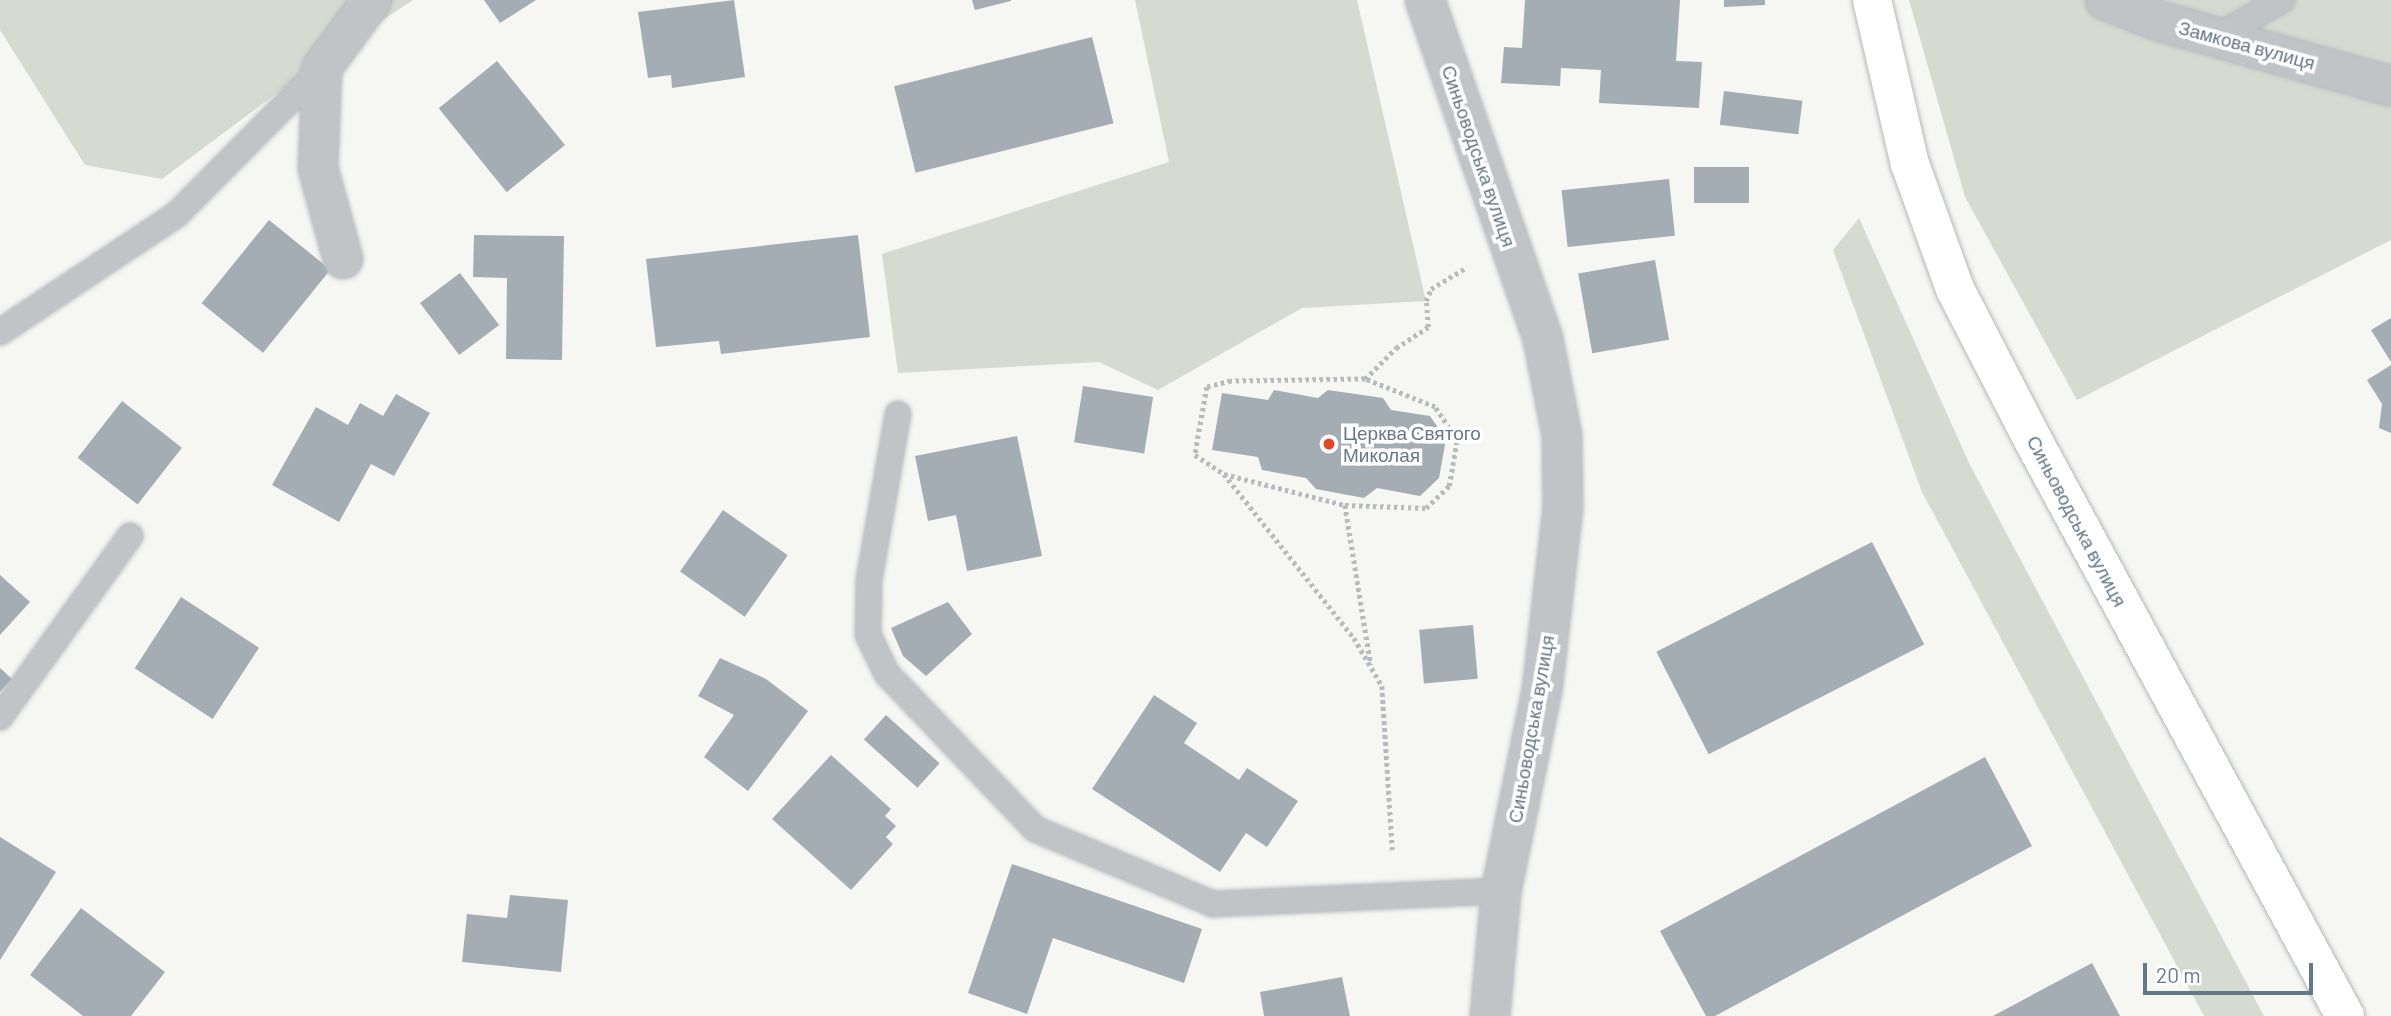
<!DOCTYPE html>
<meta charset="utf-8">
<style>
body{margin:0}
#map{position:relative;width:2391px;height:1016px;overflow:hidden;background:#f6f6f3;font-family:Barlow,sans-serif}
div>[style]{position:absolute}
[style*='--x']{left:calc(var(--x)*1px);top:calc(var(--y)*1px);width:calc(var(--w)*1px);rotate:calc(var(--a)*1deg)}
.green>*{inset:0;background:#d6dbd2}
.building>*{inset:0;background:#a4adb3;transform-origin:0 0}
.path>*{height:4.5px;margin-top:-2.25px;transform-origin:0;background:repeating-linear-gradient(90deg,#b8bbbe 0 3.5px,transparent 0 7px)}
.roads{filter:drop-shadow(0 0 2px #b2b8bc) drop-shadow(0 0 2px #b2b8bc)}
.service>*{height:24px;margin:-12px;padding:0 12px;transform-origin:12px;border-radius:12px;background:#c0c4c7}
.minor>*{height:38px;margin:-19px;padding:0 19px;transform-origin:19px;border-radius:19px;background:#c0c4c7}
.secondary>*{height:38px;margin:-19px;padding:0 19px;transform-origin:19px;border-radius:19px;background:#fff}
.dots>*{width:19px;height:19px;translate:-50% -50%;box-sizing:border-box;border:4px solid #fff;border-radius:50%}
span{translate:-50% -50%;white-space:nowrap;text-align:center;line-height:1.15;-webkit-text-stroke:7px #fff;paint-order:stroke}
.street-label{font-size:19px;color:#667884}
.poi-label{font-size:19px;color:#667884}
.left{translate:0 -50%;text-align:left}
.scale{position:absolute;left:2143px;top:963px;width:170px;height:32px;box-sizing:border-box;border:4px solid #667884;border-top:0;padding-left:9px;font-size:21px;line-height:24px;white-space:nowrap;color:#667884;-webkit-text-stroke:5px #fff;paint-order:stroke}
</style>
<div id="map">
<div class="green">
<div style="clip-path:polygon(0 0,413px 0,305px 72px,162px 179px,85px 165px,0 30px)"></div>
<div style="clip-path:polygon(1135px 0,1357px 0,1426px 301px,1302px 308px,1158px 390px,1099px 362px,898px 373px,882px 254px,1169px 162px)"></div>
<div style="clip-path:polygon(1909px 0,2391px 0,2391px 240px,2077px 400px,1965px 197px)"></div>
<div style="clip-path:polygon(1859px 218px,1970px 465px,2264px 1016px,2204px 1016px,1922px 492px,1833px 250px)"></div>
</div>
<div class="building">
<div style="clip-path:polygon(484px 0,536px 0,500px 23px)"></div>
<div style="clip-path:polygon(734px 0,745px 77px,672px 88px,671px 75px,648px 78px,638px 12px)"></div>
<div style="clip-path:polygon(972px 0,1011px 0,1011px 1px,975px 10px)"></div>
<div style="clip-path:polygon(1525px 0,1680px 0,1676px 61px,1702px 62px,1699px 108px,1599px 103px,1601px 70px,1561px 68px,1560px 86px,1501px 83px,1504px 47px,1522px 48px)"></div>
<div style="clip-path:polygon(1724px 0,1765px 0,1765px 5px,1724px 7px)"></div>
<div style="left:1092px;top:37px;width:89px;height:204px;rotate:76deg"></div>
<div style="left:497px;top:61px;width:108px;height:75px;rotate:51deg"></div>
<div style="left:1724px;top:91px;width:79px;height:34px;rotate:7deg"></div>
<div style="left:1694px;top:167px;width:55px;height:36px"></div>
<div style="left:1669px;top:179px;width:57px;height:108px;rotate:84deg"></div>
<div style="left:269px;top:220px;width:79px;height:107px;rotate:39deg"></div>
<div style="clip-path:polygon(474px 235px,564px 236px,562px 360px,506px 359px,507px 278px,473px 277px)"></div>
<div style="clip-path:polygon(858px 235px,870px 337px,721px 354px,719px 341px,656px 347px,646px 259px)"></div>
<div style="left:1655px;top:260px;width:81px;height:78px;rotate:80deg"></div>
<div style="left:460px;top:273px;width:65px;height:50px;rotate:53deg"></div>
<div style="clip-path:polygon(2391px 318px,2391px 362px,2371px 330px)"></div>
<div style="clip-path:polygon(2391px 365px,2391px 433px,2379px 428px,2382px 404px,2367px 380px)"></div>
<div style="left:1083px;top:386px;width:71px;height:57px;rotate:9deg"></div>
<div style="clip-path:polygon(1274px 390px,1318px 398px,1328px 390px,1383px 398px,1391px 410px,1430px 416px,1446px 439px,1439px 478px,1420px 496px,1377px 488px,1364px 498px,1316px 489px,1306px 478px,1262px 470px,1258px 457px,1212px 450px,1222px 393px,1268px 400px)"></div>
<div style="clip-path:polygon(396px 394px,430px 413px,394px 476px,371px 464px,339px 522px,272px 485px,316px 407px,348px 425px,360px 403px,383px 416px)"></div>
<div style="left:122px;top:401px;width:76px;height:72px;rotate:38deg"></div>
<div style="clip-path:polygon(1017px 436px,1042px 556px,967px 571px,956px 515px,928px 521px,915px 456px)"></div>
<div style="left:723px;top:510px;width:79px;height:75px;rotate:35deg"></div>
<div style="left:1872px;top:542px;width:115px;height:242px;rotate:63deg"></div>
<div style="clip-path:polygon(0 575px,30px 602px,0 635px)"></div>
<div style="left:181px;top:597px;width:93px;height:85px;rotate:33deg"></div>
<div style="clip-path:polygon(948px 602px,972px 634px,926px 676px,903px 656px,891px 628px)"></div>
<div style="left:1473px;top:625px;width:54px;height:54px;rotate:85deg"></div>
<div style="clip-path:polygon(720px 658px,766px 679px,808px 711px,748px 791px,704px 757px,734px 715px,698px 696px)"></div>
<div style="clip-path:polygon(0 668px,12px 679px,0 692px)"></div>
<div style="clip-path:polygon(1154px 695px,1197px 723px,1184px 743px,1239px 780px,1247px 768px,1298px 801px,1267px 847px,1246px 833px,1220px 872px,1092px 789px)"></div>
<div style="left:886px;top:715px;width:72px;height:33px;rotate:42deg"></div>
<div style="clip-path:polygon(831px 755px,891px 809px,885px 816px,896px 826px,886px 837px,893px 844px,851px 890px,772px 819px)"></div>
<div style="clip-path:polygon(1985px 757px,2032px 846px,1715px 1016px,1706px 1016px,1660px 931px)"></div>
<div style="clip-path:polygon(0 837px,56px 872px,0 960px)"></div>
<div style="clip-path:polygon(1012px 864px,1202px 929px,1184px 983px,1053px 938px,1027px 1014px,968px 993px)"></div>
<div style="clip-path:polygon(510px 895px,568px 900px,561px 972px,462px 962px,467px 914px,507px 918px)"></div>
<div style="clip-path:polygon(81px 908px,165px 972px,131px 1016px,83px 1016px,30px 975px)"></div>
<div style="clip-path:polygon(2092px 963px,2120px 1016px,1993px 1016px)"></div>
<div style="clip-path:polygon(1342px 977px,1350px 1016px,1264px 1016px,1260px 992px)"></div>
</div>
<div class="path">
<div style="--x:1365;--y:379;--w:44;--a:-45"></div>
<div style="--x:1396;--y:348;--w:38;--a:-33"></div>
<div style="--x:1428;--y:327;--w:26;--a:-94"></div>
<div style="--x:1426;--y:301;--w:13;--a:-67"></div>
<div style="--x:1431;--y:289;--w:42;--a:-31.4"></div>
<div style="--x:1224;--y:474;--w:125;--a:14.4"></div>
<div style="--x:1345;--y:505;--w:81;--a:2.1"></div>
<div style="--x:1426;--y:508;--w:32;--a:-44"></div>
<div style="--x:1449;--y:486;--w:47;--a:-80.1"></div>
<div style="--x:1457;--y:440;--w:40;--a:-124"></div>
<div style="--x:1435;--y:407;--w:75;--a:-158.2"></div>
<div style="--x:1365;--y:379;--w:134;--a:179.1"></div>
<div style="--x:1231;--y:381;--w:25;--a:166"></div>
<div style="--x:1207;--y:387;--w:69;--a:100"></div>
<div style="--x:1195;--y:455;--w:35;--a:33"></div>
<div style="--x:1224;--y:474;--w:209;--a:51.6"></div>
<div style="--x:1354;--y:638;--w:56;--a:59.7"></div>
<div style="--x:1382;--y:686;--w:168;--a:86.3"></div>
<div style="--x:1345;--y:505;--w:162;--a:80.8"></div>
</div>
<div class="roads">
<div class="service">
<div style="--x:2216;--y:37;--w:76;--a:-29.3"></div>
<div style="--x:0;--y:332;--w:211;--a:-33.6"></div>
<div style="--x:176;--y:215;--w:207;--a:-45.2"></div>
<div style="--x:898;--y:414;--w:169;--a:99.9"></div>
<div style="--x:869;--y:581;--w:54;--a:91.1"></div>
<div style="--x:868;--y:635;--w:43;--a:64"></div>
<div style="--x:887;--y:674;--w:214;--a:46.3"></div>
<div style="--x:1035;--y:829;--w:193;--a:22.8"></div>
<div style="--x:1213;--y:904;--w:288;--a:-2.6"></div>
<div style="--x:0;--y:717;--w:223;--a:-54.3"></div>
</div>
<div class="minor">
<div style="--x:1425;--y:0;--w:359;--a:70.8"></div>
<div style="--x:1543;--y:339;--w:99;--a:78.9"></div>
<div style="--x:1562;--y:436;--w:71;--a:89.2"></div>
<div style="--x:1563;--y:507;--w:184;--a:96.5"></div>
<div style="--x:1542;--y:690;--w:205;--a:101.5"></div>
<div style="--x:1501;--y:891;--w:125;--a:95"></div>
<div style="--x:2105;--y:0;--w:58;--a:21.3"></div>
<div style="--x:2159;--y:21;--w:241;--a:15.7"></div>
<div style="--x:343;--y:259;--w:94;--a:-105.4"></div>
<div style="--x:318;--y:168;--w:100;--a:-87.7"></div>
<div style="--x:322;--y:68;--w:84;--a:-53.7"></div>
</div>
<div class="secondary">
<div style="--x:1872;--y:0;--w:168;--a:77"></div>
<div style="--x:1910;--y:164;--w:133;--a:70.2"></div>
<div style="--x:1955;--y:289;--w:172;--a:62.7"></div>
<div style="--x:2034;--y:442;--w:653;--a:61.55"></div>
</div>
</div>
<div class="dots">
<div style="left:1329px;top:444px;background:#df482b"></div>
</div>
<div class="street-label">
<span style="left:2247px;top:45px;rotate:15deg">Замкова вулиця</span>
<span style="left:1479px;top:156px;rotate:71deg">Синьоводська вулиця</span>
<span style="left:2077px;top:521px;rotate:62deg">Синьоводська вулиця</span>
<span style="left:1531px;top:729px;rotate:-80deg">Синьоводська вулиця</span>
</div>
<div class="poi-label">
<span class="left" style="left:1343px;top:444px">Церква Святого<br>Миколая</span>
</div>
<div class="scale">20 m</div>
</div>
